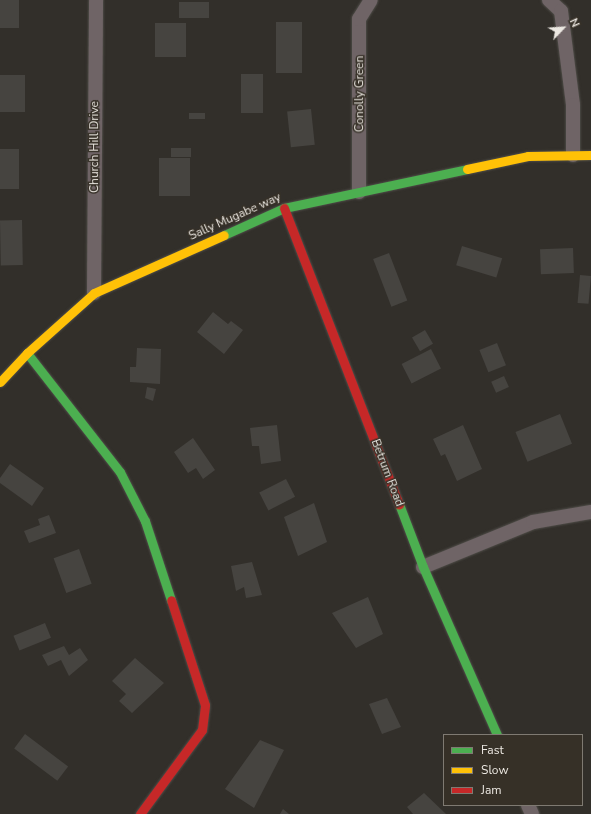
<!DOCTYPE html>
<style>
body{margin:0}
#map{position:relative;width:591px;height:814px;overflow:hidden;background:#322f2a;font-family:"Nunito Sans",sans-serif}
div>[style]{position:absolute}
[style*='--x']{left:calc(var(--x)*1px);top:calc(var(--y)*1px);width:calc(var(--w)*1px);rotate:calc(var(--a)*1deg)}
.building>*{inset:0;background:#464440;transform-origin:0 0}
.roads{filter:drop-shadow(0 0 1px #4f4d48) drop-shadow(0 0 1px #4f4d48)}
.street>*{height:14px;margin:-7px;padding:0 7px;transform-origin:7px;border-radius:7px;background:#6f6466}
.fast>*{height:9px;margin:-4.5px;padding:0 4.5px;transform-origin:4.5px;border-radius:4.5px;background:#4caf50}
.slow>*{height:9px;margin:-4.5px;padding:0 4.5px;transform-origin:4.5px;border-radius:4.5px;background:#ffc107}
.jam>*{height:9px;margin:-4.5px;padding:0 4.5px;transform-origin:4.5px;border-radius:4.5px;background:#c62828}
span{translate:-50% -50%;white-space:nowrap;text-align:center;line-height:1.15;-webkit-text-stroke:3px #363027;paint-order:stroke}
.street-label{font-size:12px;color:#ece8e2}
.legend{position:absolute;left:443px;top:734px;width:140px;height:72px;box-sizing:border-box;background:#363027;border:1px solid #7f7a72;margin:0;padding:5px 7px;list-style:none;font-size:12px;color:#ece8e2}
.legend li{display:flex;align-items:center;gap:8px;height:20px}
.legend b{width:20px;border:1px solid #7f7a72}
.north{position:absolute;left:543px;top:8px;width:40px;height:40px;-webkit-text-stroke:3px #363027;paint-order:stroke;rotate:65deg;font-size:11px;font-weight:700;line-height:16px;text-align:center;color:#ece8e2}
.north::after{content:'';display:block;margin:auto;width:14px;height:18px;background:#ece8e2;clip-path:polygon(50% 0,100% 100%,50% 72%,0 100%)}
</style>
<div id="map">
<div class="building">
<div style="left:0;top:0;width:19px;height:28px"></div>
<div style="left:179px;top:2px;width:30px;height:16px"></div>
<div style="left:276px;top:22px;width:26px;height:51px"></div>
<div style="left:155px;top:23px;width:31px;height:34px"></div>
<div style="left:241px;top:74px;width:22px;height:39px"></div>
<div style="left:0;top:75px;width:25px;height:37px"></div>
<div style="left:311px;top:109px;width:36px;height:24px;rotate:84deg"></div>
<div style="left:189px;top:113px;width:16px;height:6px"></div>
<div style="left:171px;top:148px;width:20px;height:9px"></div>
<div style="left:0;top:149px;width:19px;height:40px"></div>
<div style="left:159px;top:158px;width:31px;height:38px"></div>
<div style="left:22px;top:220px;width:45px;height:22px;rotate:89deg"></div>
<div style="left:462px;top:246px;width:42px;height:20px;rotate:17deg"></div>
<div style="left:573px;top:248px;width:25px;height:33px;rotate:88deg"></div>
<div style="left:389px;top:253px;width:51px;height:17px;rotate:69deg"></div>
<div style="left:580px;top:275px;width:11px;height:28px;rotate:5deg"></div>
<div style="clip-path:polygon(213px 312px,228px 324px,231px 321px,243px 330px,224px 354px,197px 332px)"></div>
<div style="left:425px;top:330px;width:16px;height:15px;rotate:60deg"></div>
<div style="left:497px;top:343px;width:24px;height:19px;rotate:68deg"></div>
<div style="clip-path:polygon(137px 348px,161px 349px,160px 384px,130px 382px,130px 367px,136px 367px)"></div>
<div style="left:431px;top:349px;width:22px;height:33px;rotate:63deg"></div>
<div style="left:504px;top:376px;width:12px;height:14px;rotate:66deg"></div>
<div style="clip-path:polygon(147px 387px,156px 389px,153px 401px,145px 398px)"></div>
<div style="left:560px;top:414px;width:32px;height:48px;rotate:68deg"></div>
<div style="clip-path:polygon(277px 425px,281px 461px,261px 464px,259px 446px,252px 446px,250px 428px)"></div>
<div style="clip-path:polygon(463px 425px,482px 469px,457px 481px,445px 454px,441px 456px,433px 439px)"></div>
<div style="clip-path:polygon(193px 438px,215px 470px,203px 479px,196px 468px,188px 473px,174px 452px)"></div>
<div style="clip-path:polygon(10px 464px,44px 488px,32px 506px,0 483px,0 478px)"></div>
<div style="left:286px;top:479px;width:20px;height:30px;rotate:63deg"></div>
<div style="clip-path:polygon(314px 503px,327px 542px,298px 556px,284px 517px)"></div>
<div style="clip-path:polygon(49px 515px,56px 533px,29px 543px,24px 531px,40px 525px,38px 519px)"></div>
<div style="left:79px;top:549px;width:37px;height:27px;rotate:70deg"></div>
<div style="clip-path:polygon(252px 562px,262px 595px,246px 598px,244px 587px,236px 591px,231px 566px)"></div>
<div style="clip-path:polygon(368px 597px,383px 634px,356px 648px,332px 613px)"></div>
<div style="left:45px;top:623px;width:16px;height:34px;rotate:68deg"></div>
<div style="clip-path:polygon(64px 646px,69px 655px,80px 648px,88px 660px,69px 676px,61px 660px,48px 666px,42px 655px)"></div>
<div style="clip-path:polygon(135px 658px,164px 683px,132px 713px,119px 701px,126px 694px,112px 681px)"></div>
<div style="clip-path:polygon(387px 698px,401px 727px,382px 734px,369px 704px)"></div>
<div style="left:25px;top:734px;width:54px;height:18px;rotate:37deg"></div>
<div style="clip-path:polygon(260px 740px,284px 750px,254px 808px,225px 789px)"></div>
<div style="clip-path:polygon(424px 793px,446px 814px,413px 814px,407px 807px)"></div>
<div style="clip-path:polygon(283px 809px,289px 814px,280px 814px)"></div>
</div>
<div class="roads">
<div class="street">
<div style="--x:549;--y:0;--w:16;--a:43"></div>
<div style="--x:561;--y:11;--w:95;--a:82.7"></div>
<div style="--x:573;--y:105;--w:50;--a:90"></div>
<div style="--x:359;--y:192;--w:173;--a:-90"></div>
<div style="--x:359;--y:19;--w:22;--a:-58"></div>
<div style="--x:94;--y:293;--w:293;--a:-89.6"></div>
<div style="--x:423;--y:567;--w:119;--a:-22.2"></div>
<div style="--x:533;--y:522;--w:59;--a:-9.8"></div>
<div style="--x:528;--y:805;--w:10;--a:66"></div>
</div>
<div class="fast">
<div style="--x:224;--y:235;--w:66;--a:-24.2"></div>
<div style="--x:284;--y:208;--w:187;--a:-12"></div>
<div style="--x:27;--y:353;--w:151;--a:52"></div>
<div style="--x:120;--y:472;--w:55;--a:63"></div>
<div style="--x:145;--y:521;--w:83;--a:71.8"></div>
<div style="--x:399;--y:504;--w:67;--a:69.1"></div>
<div style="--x:423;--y:567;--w:184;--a:66.2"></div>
</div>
<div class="slow">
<div style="--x:467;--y:169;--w:62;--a:-12"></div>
<div style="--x:528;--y:156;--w:63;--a:-0.9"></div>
<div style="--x:0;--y:382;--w:40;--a:-47"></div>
<div style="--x:27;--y:353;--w:90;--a:-41.8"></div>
<div style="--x:94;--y:293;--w:142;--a:-24"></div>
</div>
<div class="jam">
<div style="--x:284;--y:208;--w:318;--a:68.8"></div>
<div style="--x:140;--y:814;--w:104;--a:-53.6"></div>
<div style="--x:202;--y:730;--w:25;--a:-83"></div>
<div style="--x:205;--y:705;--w:110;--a:-107.9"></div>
</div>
</div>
<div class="street-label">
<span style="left:360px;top:94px;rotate:-90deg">Conolly Green</span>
<span style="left:95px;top:147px;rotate:-90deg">Church Hill Drive</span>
<span style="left:235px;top:217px;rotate:-24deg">Sally Mugabe way</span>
<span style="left:387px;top:473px;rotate:69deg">Betrum Road</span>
</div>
<ul class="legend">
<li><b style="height:5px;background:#4caf50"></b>Fast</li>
<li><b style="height:5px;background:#ffc107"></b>Slow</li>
<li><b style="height:5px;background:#c62828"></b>Jam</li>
</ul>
<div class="north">N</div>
</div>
